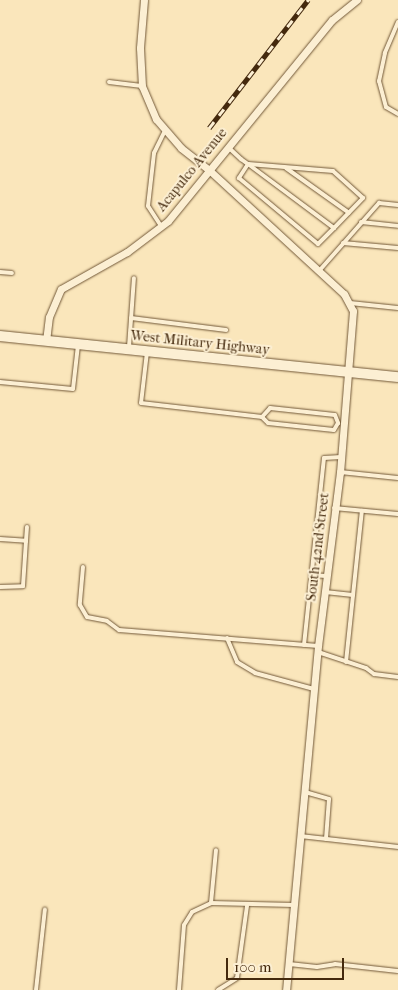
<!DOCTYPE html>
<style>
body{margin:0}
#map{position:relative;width:398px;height:990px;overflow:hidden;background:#fae6bb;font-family:"IM FELL French Canon",serif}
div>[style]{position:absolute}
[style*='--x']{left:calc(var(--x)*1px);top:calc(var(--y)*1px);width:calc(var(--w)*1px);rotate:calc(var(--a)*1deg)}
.roads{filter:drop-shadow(0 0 1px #725838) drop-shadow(0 0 1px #725838)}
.service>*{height:4px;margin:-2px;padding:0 2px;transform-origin:2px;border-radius:2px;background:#fcefd3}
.minor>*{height:7px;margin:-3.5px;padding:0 3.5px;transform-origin:3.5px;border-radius:3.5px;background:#fcefd3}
.secondary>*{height:10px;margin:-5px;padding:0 5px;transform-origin:5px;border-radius:5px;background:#fcefd3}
.rail>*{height:4.5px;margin-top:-2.25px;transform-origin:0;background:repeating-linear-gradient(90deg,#fcefd3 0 8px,#44290d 0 16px);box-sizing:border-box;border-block:1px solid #44290d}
span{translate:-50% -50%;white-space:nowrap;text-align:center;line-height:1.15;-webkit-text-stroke:4px #fcefd3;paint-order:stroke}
.street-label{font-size:14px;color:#44290d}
.scale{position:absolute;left:226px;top:958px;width:118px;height:22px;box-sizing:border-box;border:2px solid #44290d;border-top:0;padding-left:6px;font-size:15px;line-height:18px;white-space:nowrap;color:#44290d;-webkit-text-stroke:4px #fcefd3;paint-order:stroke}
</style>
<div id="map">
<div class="roads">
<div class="service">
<div style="--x:398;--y:22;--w:34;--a:113"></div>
<div style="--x:385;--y:53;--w:29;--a:102"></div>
<div style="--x:379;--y:81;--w:27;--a:75"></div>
<div style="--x:386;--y:107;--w:14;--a:30"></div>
<div style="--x:109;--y:82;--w:33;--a:7"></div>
<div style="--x:228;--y:147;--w:18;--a:43"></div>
<div style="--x:241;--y:159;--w:9;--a:36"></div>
<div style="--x:248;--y:164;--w:107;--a:36.7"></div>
<div style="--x:334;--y:228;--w:42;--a:-46"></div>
<div style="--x:363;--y:198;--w:40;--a:-138"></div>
<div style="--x:333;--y:171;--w:85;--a:-175.3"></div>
<div style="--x:248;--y:164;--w:17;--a:123"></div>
<div style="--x:239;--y:178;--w:103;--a:39.9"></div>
<div style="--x:318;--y:244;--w:23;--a:-45"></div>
<div style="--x:286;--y:168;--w:77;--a:35.5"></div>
<div style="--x:361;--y:222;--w:37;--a:6"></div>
<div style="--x:161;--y:226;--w:24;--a:-123"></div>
<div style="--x:148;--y:206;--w:53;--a:-83.5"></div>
<div style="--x:154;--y:153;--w:25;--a:-64"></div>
<div style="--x:343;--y:243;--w:55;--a:5.2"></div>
<div style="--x:319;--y:271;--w:91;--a:-48.6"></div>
<div style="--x:379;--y:203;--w:19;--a:6"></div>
<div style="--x:0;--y:272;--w:12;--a:5"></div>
<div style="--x:350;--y:303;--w:48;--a:5.9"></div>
<div style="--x:131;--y:318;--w:96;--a:7.2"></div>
<div style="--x:129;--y:347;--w:69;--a:-85.9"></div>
<div style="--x:147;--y:352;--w:51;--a:96.7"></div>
<div style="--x:141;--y:403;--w:122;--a:6.6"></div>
<div style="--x:262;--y:417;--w:8;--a:45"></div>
<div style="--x:268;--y:423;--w:66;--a:6.1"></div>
<div style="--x:334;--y:430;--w:8;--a:-60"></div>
<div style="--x:0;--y:382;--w:73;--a:5.5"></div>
<div style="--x:73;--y:389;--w:44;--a:-83.5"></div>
<div style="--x:262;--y:417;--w:12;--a:-48"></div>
<div style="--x:270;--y:408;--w:65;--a:6.1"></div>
<div style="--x:335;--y:415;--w:9;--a:69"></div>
<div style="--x:340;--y:472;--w:58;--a:5.9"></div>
<div style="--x:334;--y:508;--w:64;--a:5.4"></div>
<div style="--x:0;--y:539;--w:26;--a:4"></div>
<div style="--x:26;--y:541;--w:14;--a:-86"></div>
<div style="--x:83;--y:567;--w:38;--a:95"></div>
<div style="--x:80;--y:605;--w:14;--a:60"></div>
<div style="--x:87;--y:617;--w:20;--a:11"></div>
<div style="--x:107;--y:621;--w:15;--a:37"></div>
<div style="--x:119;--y:630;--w:200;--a:4.6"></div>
<div style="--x:311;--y:575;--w:15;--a:4"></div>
<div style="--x:0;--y:587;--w:23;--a:-2"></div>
<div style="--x:23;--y:586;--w:45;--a:-86.2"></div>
<div style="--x:325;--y:592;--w:28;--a:6"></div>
<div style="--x:227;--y:638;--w:26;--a:67"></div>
<div style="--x:237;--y:662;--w:21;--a:31"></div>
<div style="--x:255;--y:673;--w:61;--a:15.2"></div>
<div style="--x:304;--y:645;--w:188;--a:-83.9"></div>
<div style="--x:324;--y:458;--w:17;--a:-3"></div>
<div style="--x:318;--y:652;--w:51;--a:18.4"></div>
<div style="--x:366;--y:668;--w:10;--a:37"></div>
<div style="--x:374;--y:674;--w:24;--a:7"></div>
<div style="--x:346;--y:662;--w:152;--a:-84"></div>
<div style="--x:305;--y:792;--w:25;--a:16"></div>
<div style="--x:329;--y:799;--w:40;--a:94.3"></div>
<div style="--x:300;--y:836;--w:99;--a:6.4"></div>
<div style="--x:211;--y:903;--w:53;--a:-84.6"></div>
<div style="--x:289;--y:964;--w:28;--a:6"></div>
<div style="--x:317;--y:967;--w:18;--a:-9"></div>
<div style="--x:335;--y:964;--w:63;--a:6.3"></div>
<div style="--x:36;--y:990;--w:81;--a:-83.7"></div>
<div style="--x:179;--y:990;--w:65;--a:-85.6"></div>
<div style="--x:184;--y:925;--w:15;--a:-58"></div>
<div style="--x:192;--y:912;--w:21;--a:-25"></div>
<div style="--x:211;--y:903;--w:83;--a:1.4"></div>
<div style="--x:218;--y:990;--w:22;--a:-32"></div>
<div style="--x:237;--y:978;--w:73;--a:-82.1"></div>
</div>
<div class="minor">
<div style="--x:144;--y:0;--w:48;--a:94.8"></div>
<div style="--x:140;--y:48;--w:38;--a:87"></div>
<div style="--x:142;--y:86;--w:36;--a:67"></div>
<div style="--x:156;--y:119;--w:38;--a:49"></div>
<div style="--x:181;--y:148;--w:34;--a:38"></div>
<div style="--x:208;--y:169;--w:185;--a:42.6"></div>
<div style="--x:344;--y:294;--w:19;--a:62"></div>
<div style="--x:353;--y:311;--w:162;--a:94.6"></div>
<div style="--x:340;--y:472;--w:175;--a:97.2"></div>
<div style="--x:318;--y:646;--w:345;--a:95.3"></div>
<div style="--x:46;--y:341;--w:24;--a:-83"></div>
<div style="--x:49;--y:317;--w:30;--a:-67"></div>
<div style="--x:61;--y:289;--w:76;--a:-29.3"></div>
<div style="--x:127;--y:252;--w:51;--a:-37.1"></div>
<div style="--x:168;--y:221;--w:259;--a:-50.8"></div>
<div style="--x:332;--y:20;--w:32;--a:-39"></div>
</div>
<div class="secondary">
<div style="--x:0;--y:336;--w:400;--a:5.9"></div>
</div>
</div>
<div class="rail">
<div style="--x:209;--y:128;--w:162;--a:-52.3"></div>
</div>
<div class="street-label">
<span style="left:192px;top:170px;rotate:-51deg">Acapulco Avenue</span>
<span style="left:200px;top:343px;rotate:6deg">West Military Highway</span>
<span style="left:318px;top:547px;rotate:-83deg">South 42nd Street</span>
</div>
<div class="scale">100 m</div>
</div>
